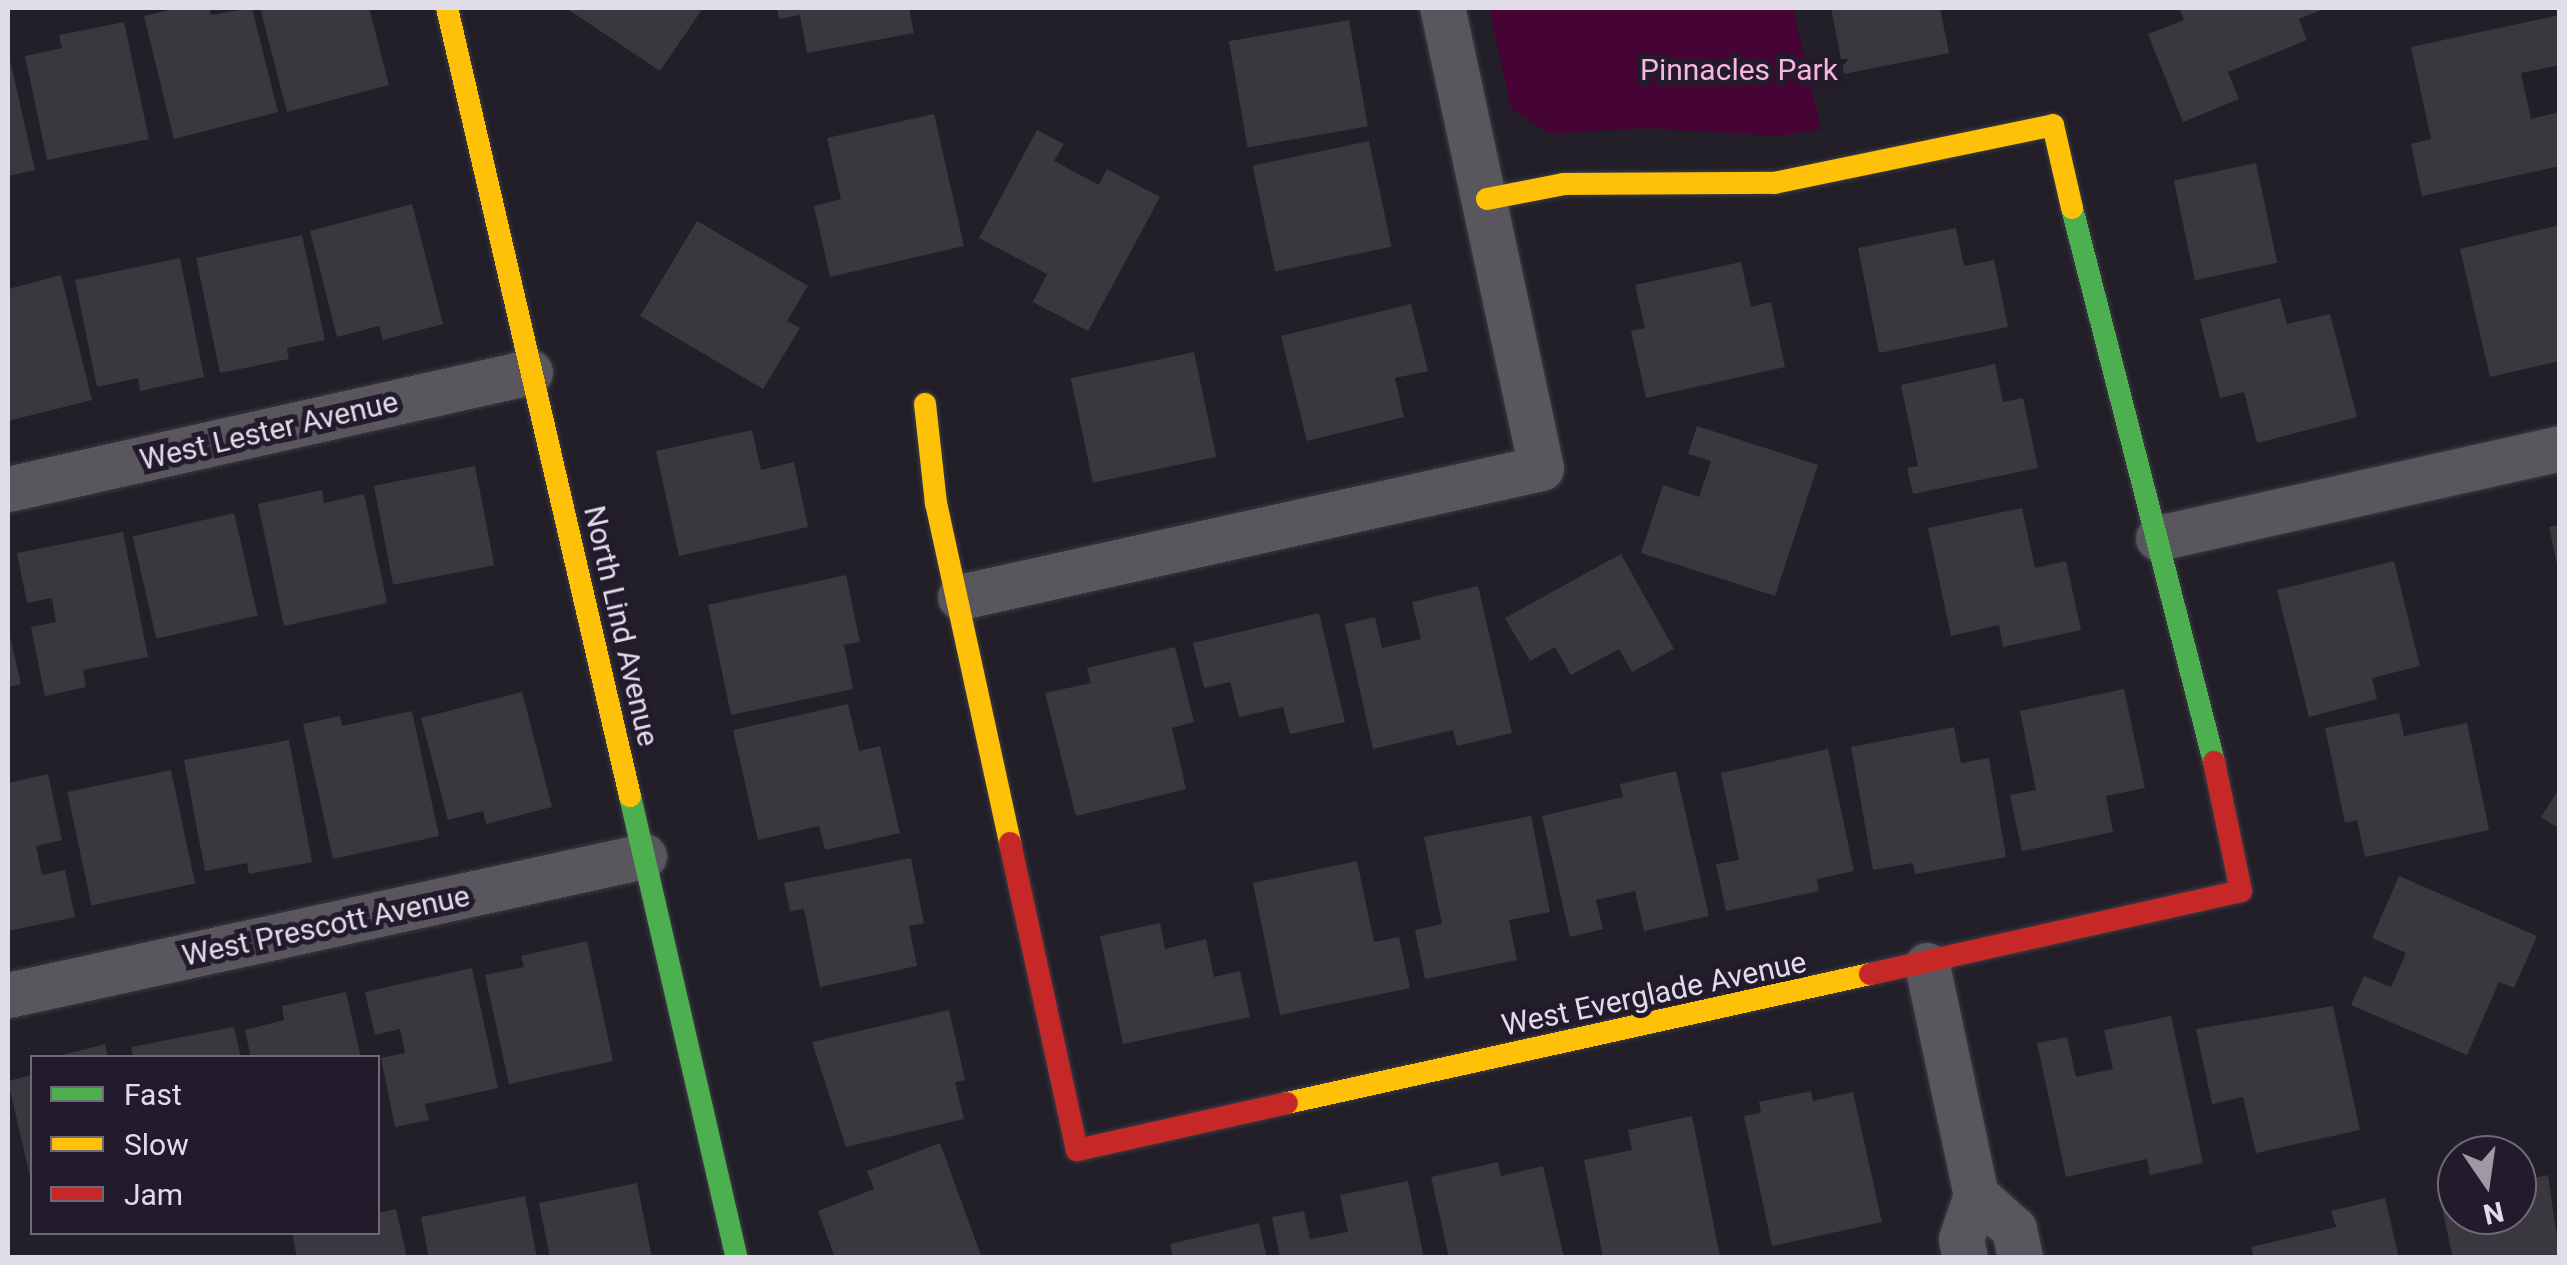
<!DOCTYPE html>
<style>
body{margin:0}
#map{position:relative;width:2567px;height:1265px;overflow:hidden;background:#221f28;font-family:Roboto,sans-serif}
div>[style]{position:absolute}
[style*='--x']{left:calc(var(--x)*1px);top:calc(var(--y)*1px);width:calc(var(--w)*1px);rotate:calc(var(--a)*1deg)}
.green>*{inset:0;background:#460434}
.building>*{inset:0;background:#3b373e;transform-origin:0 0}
.roads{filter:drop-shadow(0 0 2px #3e3b43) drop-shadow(0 0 2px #3e3b43)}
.street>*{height:45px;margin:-22.5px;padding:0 22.5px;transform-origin:22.5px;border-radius:22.5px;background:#59565e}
.fast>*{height:22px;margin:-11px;padding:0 11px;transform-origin:11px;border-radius:11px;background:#4caf50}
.slow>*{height:22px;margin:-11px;padding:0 11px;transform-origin:11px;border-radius:11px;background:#ffc107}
.jam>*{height:22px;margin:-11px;padding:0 11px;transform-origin:11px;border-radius:11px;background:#c62828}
span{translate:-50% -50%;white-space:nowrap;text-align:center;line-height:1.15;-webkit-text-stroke:10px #211b2c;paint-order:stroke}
.park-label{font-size:30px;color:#fab5dc}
.street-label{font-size:30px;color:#e0dde9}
.frame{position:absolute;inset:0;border:10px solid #e0dde9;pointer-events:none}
.legend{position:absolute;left:30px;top:1055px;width:350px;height:180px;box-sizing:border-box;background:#211b2c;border:2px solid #6d6978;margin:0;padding:12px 18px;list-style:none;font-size:30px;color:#e0dde9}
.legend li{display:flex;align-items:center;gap:20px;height:50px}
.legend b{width:50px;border:2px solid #6d6978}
.north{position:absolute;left:2437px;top:1135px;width:100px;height:100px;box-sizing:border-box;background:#211b2c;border:2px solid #6d6978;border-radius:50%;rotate:167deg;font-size:28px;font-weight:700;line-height:40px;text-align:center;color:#e0dde9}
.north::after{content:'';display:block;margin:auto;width:35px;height:45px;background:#9e9aa5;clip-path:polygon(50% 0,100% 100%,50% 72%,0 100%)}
</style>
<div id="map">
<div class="green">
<div style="clip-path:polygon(1489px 8px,1793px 8px,1821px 130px,1774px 136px,1646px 128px,1550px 134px,1511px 108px)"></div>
</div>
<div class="building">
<div style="clip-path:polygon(178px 8px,209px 8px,211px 15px,252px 8px,278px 112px,174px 139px,144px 16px)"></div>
<div style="clip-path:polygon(260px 8px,369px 8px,389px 85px,287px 112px)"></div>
<div style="clip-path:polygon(566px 8px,703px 8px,660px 71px)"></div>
<div style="clip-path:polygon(777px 8px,909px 8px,914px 33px,807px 53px,800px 15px,779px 19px)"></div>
<div style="clip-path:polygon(1831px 8px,1940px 8px,1949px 53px,1844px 74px)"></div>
<div style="clip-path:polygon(2179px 8px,2326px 8px,2299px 19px,2307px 40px,2228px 72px,2239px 99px,2183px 122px,2148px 34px,2184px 20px)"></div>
<div style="clip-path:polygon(2560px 15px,2560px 65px,2521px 73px,2531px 119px,2560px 112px,2560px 166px,2422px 196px,2411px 144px,2431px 139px,2411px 47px)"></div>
<div style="left:1349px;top:20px;width:108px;height:122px;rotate:80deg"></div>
<div style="clip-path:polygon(124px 22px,149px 139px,47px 160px,25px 56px,62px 48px,59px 35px)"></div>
<div style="clip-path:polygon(8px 51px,35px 170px,8px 176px)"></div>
<div style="clip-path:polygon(934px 114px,964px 246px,830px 277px,814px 206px,841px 199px,827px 138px)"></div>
<div style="clip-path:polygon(1037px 130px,1064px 144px,1054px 161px,1099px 185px,1107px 169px,1160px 197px,1088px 331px,1033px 302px,1047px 274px,979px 238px)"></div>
<div style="left:1369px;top:141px;width:108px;height:119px;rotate:78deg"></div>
<div style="left:2256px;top:163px;width:102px;height:84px;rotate:78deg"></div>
<div style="clip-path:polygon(412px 204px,443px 324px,383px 340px,379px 326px,337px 337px,310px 231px)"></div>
<div style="clip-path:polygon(697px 221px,808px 286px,787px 321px,800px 328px,763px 389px,640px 316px)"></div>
<div style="clip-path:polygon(2560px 225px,2560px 361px,2490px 377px,2460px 249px)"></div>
<div style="clip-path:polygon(1956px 228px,1964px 266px,1994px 260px,2008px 327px,1879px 353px,1858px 248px)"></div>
<div style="clip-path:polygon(302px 235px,325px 340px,287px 348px,289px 359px,220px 373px,196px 258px)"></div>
<div style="clip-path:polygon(180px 258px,204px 377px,140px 391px,138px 378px,97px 387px,75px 280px)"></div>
<div style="clip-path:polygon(1741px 262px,1751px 307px,1771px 302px,1785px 367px,1646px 398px,1631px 331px,1645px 328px,1635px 285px)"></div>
<div style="clip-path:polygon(61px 275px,92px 400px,8px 421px,8px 289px)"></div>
<div style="clip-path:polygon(2280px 298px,2287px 324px,2330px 314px,2357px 417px,2257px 443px,2244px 392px,2220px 398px,2200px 319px)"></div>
<div style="clip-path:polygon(1411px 304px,1428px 371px,1395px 378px,1404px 417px,1307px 441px,1281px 336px)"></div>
<div style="left:1194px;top:352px;width:107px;height:126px;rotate:78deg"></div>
<div style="clip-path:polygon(1995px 364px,2003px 402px,2023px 398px,2038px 468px,1913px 494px,1907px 468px,1918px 466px,1901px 385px)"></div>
<div style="clip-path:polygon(1697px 426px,1818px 465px,1775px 596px,1641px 553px,1663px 485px,1699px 497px,1711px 461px,1688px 454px)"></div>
<div style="clip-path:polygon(752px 430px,761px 470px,794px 462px,808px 527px,679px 556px,656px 451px)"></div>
<div style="left:475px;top:466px;width:101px;height:103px;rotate:79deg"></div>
<div style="clip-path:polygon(322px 490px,324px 503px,364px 494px,387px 603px,284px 626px,258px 504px)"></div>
<div style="clip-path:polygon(2022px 508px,2035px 568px,2066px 561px,2081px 630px,2003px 647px,1999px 625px,1951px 636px,1928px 528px)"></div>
<div style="left:234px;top:513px;width:105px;height:104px;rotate:77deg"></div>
<div style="clip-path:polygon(2560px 525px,2560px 568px,2558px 569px,2549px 527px)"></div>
<div style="clip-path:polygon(123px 532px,148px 657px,83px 670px,86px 687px,45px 696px,31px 627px,56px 622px,52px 598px,27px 603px,17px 553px)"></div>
<div style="clip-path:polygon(1621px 554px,1674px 649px,1632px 672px,1619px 649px,1571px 675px,1555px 647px,1530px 661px,1505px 618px)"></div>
<div style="clip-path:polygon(2394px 561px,2420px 666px,2372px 678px,2377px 699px,2309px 717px,2277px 590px)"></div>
<div style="clip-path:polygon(846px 575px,860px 642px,844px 645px,853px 689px,731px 715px,708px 605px)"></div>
<div style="clip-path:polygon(1478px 586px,1512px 733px,1457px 746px,1453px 730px,1373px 749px,1345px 624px,1375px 617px,1382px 648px,1421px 639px,1412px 602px)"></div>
<div style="clip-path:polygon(1319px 613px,1345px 722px,1290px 734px,1283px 707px,1239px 717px,1230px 682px,1204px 688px,1193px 643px)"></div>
<div style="clip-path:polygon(8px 628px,21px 684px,8px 687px)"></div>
<div style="clip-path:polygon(1175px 647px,1194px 722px,1172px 728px,1186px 789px,1076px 816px,1045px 693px,1091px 683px,1087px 668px)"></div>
<div style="clip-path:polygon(2124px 689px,2145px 788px,2106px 796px,2113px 832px,2022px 851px,2010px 795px,2036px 790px,2020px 711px)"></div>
<div style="clip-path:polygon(522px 692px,552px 807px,486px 824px,483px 811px,448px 820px,421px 718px)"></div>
<div style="clip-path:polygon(848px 704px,859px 751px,880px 746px,900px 833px,825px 850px,819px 826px,758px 840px,733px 730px)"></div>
<div style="clip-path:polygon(412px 711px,439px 836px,333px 859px,303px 724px,340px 716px,342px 726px)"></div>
<div style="clip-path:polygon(2399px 713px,2404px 736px,2467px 723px,2489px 830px,2365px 857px,2357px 820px,2345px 823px,2325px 728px)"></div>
<div style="clip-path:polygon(1954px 727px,1961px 763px,1989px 758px,2006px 857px,1915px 874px,1913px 863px,1873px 870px,1851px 747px)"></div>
<div style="clip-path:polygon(289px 740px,312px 862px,249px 874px,247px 863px,205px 871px,184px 760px)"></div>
<div style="clip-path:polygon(1828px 749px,1854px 871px,1817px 879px,1819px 891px,1726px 911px,1716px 864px,1739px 860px,1721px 773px)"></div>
<div style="left:171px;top:770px;width:116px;height:106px;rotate:78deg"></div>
<div style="clip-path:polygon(1676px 771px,1709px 916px,1644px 931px,1635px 891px,1596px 900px,1603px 929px,1570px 937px,1542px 816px,1623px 797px,1620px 784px)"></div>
<div style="clip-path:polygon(48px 774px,62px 840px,36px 846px,42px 875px,65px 870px,75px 917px,8px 931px,8px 783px)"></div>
<div style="clip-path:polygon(2560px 787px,2560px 829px,2541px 817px)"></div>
<div style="clip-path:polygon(1531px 816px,1550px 912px,1509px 920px,1517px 960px,1425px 979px,1415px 930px,1442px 924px,1424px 837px)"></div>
<div style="clip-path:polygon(911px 858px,924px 923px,909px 926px,917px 966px,820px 987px,804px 909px,790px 911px,784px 883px)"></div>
<div style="clip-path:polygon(1357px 861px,1374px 942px,1399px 937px,1410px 988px,1280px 1015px,1253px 883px)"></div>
<div style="clip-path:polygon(2399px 876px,2537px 936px,2514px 988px,2499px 982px,2467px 1055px,2351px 1005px,2364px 976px,2391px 987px,2406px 953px,2372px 938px)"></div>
<div style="clip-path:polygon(1160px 923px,1165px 949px,1206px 939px,1214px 977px,1240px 971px,1250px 1017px,1123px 1044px,1100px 936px)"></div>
<div style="clip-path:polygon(587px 941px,613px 1061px,509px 1084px,485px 975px,524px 967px,521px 956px)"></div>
<div style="clip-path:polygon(472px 968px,498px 1088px,425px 1104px,429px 1120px,395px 1127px,381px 1058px,405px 1053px,400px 1029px,375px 1035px,365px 992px)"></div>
<div style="clip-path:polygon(346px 992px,361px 1058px,251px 1058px,245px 1030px,284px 1020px,282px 1006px)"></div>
<div style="clip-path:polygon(2333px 1006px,2360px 1130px,2256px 1153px,2243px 1097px,2212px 1104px,2196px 1029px)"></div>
<div style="clip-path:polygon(949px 1010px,965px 1080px,955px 1082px,964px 1119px,846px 1147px,812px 1042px)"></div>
<div style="clip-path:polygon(2171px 1016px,2203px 1163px,2150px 1175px,2147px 1159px,2066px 1177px,2037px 1043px,2067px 1037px,2076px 1077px,2113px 1069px,2104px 1030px)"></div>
<div style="clip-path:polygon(234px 1027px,241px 1058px,133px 1058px,131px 1047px)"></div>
<div style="clip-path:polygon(105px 1044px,108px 1058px,59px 1058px,59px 1056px)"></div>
<div style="clip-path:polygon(32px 1075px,32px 1181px,31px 1181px,8px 1081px)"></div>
<div style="clip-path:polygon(1811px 1091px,1813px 1101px,1853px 1092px,1882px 1222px,1772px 1246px,1744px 1116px,1761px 1113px,1759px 1102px)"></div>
<div style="clip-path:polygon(1692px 1116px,1720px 1257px,1603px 1258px,1584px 1160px,1632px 1150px,1628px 1130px)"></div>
<div style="clip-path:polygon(940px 1143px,982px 1258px,835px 1258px,818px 1211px,874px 1189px,867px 1171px)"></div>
<div style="clip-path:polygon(1498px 1162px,1501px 1176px,1543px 1166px,1564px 1258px,1449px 1258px,1431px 1177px)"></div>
<div style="clip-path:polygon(2548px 1175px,2560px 1258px,2453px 1258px,2440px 1199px,2457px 1195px,2457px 1215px,2517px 1215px,2517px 1182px)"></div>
<div style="clip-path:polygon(1408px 1181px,1424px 1258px,1280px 1258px,1272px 1217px,1304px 1211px,1310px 1239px,1348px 1232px,1340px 1195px)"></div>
<div style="clip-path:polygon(637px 1183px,652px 1258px,550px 1258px,539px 1203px)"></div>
<div style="clip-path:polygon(525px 1196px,537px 1258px,429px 1258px,421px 1217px)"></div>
<div style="clip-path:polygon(2385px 1198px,2399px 1258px,2254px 1258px,2251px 1247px,2336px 1227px,2331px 1211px)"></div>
<div style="clip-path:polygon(396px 1209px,407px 1258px,297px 1258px,292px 1232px,378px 1232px,378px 1213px)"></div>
<div style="clip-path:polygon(1259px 1223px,1267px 1258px,1173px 1258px,1170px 1244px)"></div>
</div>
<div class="roads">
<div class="street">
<div style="--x:8;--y:489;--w:535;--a:-12.63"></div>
<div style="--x:2158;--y:538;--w:412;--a:-12.6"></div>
<div style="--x:960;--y:597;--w:595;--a:-12.52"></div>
<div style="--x:1541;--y:468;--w:471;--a:-102.1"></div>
<div style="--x:1927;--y:965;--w:235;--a:78"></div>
<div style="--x:1976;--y:1195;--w:46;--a:108.8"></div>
<div style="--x:1961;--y:1239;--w:19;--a:78"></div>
<div style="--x:8;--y:995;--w:651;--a:-12.33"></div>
<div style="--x:1976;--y:1195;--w:51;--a:41.8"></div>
<div style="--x:2014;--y:1229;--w:30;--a:78"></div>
</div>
<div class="fast">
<div style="--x:2072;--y:208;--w:572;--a:75.62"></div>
<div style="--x:630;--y:796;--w:474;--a:77"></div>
</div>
<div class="slow">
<div style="--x:447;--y:8;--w:809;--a:76.93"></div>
<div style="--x:1487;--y:199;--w:78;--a:-11"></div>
<div style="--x:1564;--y:184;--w:210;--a:-0.3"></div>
<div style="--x:1774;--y:183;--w:285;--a:-11.7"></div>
<div style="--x:2053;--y:125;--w:85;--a:77.1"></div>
<div style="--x:925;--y:404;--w:100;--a:83.7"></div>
<div style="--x:936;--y:503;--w:348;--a:77.7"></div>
<div style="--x:1287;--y:1103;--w:597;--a:-12.48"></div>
</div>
<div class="jam">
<div style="--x:1010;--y:843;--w:314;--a:77.7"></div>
<div style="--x:1077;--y:1150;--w:215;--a:-12.6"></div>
<div style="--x:1870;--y:974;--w:380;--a:-12.6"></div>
<div style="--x:2241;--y:891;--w:132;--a:-101.8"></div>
</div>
</div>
<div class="park-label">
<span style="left:1739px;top:70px">Pinnacles Park</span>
</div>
<div class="street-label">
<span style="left:269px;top:431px;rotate:-13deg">West Lester Avenue</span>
<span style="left:621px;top:626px;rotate:77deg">North Lind Avenue</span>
<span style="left:326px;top:926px;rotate:-12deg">West Prescott Avenue</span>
<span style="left:1654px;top:994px;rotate:-12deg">West Everglade Avenue</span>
</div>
<div class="frame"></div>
<ul class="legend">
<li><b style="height:12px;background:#4caf50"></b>Fast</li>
<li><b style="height:12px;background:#ffc107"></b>Slow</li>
<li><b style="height:12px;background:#c62828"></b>Jam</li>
</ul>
<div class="north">N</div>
</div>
